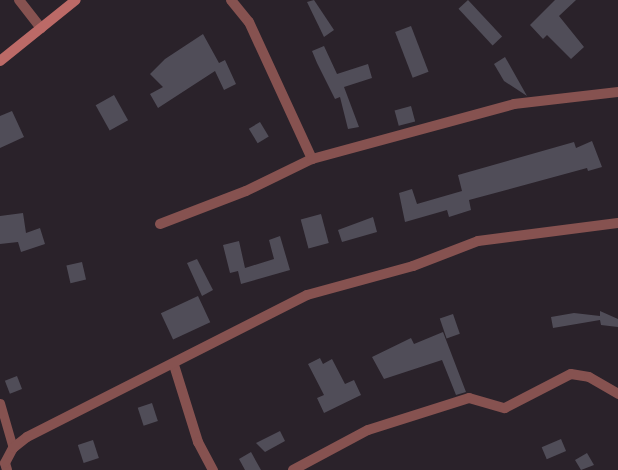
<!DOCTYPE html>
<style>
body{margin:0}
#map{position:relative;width:618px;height:470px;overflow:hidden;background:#2a222a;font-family:Overpass,sans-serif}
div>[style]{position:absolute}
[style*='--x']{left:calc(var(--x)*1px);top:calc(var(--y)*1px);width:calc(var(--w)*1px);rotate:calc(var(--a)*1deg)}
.building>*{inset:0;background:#504d58;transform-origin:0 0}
.lane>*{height:9px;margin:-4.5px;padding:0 4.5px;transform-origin:4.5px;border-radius:4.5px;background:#865250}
.street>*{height:10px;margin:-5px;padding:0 5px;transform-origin:5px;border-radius:5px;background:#865250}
.secondary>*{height:10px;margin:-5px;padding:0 5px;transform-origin:5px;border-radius:5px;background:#bc6a67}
span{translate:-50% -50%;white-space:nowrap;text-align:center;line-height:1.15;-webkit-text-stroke:3px #100d10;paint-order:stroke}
</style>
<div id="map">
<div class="building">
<div style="clip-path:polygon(314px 0,334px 30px,324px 37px,307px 2px)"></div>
<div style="left:468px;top:0;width:50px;height:13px;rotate:47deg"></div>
<div style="clip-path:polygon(555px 0,576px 0,559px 16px,584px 47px,571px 59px,547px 35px,543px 39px,530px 25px)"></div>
<div style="left:411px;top:26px;width:49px;height:17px;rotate:69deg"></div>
<div style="clip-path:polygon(203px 34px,219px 63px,225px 60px,236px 84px,224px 90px,215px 71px,158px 108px,150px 94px,163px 87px,150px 74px,165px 59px)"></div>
<div style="clip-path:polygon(324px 46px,337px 74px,368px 64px,372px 78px,344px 87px,359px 127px,348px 129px,340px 97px,335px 99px,317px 63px,312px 51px)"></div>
<div style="clip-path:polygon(505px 57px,527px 96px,504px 81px,494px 64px)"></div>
<div style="left:114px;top:95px;width:29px;height:21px;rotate:61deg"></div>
<div style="left:411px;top:106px;width:16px;height:17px;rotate:75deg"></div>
<div style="clip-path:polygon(12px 111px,24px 137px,0 148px,0 116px)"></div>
<div style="left:260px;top:122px;width:17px;height:13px;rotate:59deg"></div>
<div style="clip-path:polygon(592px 141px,602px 167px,588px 171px,587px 168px,469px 200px,471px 210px,449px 217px,447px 210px,405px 222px,399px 193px,412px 189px,417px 204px,462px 191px,458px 175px,574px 142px,576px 148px)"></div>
<div style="clip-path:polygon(23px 213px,26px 233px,40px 228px,45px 244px,21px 252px,18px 242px,0 244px,0 216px)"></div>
<div style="left:321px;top:214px;width:30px;height:21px;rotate:75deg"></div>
<div style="clip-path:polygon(373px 217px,377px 232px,342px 242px,338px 230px)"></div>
<div style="clip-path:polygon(280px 236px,290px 270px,241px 284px,238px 271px,230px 273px,223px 245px,239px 241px,245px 268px,274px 259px,269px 240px)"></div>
<div style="clip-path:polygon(197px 259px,213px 290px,202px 296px,187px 263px)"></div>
<div style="left:82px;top:262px;width:18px;height:16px;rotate:77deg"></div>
<div style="left:198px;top:296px;width:29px;height:41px;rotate:65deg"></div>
<div style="clip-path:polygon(600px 311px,618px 319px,618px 327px,601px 325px,600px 320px,553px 328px,551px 317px,574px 313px,600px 316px)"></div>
<div style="left:453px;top:314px;width:21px;height:14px;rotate:71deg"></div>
<div style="clip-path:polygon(443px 332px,466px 392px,456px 395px,442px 360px,384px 379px,372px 357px,411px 338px,414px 344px)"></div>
<div style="clip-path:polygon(320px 358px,323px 364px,332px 359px,345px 384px,354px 380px,361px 395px,324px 413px,317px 398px,324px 395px,308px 364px)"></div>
<div style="left:17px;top:376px;width:14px;height:13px;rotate:69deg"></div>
<div style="left:152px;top:403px;width:19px;height:15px;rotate:72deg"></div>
<div style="clip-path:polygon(280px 431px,285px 441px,265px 452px,256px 443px)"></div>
<div style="left:561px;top:439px;width:13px;height:21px;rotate:67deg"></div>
<div style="left:93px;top:440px;width:19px;height:16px;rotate:72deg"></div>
<div style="clip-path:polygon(251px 452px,261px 470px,245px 470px,239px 459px)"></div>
<div style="clip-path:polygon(587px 453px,594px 465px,581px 470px,575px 460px)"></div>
</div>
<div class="lane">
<div style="--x:0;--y:403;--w:47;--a:73.9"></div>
</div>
<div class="street">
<div style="--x:19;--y:0;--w:36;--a:52"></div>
<div style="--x:231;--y:0;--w:28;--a:51"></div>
<div style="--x:249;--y:22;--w:151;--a:65.3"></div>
<div style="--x:160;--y:224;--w:92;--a:-21"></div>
<div style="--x:246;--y:191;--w:73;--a:-25.9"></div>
<div style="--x:312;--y:159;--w:209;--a:-15.2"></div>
<div style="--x:514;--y:104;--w:105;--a:-6.6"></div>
<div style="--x:174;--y:365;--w:81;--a:72.7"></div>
<div style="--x:198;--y:442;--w:32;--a:62"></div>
<div style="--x:7;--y:470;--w:7;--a:-106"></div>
<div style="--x:5;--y:463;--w:17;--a:-62"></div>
<div style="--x:13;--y:448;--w:18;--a:-38"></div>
<div style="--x:27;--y:437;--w:314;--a:-26.9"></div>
<div style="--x:307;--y:295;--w:110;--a:-15.3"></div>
<div style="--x:413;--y:266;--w:70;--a:-21"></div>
<div style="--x:478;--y:241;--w:141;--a:-7.3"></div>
<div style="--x:293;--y:470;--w:85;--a:-28.1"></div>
<div style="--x:368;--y:430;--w:106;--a:-17.6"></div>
<div style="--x:469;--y:398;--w:37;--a:16"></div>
<div style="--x:505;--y:408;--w:74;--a:-27.3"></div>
<div style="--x:571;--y:374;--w:18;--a:9"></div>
<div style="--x:589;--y:377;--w:34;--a:30"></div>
</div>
<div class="secondary">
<div style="--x:0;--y:61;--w:97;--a:-38.8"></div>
</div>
</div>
